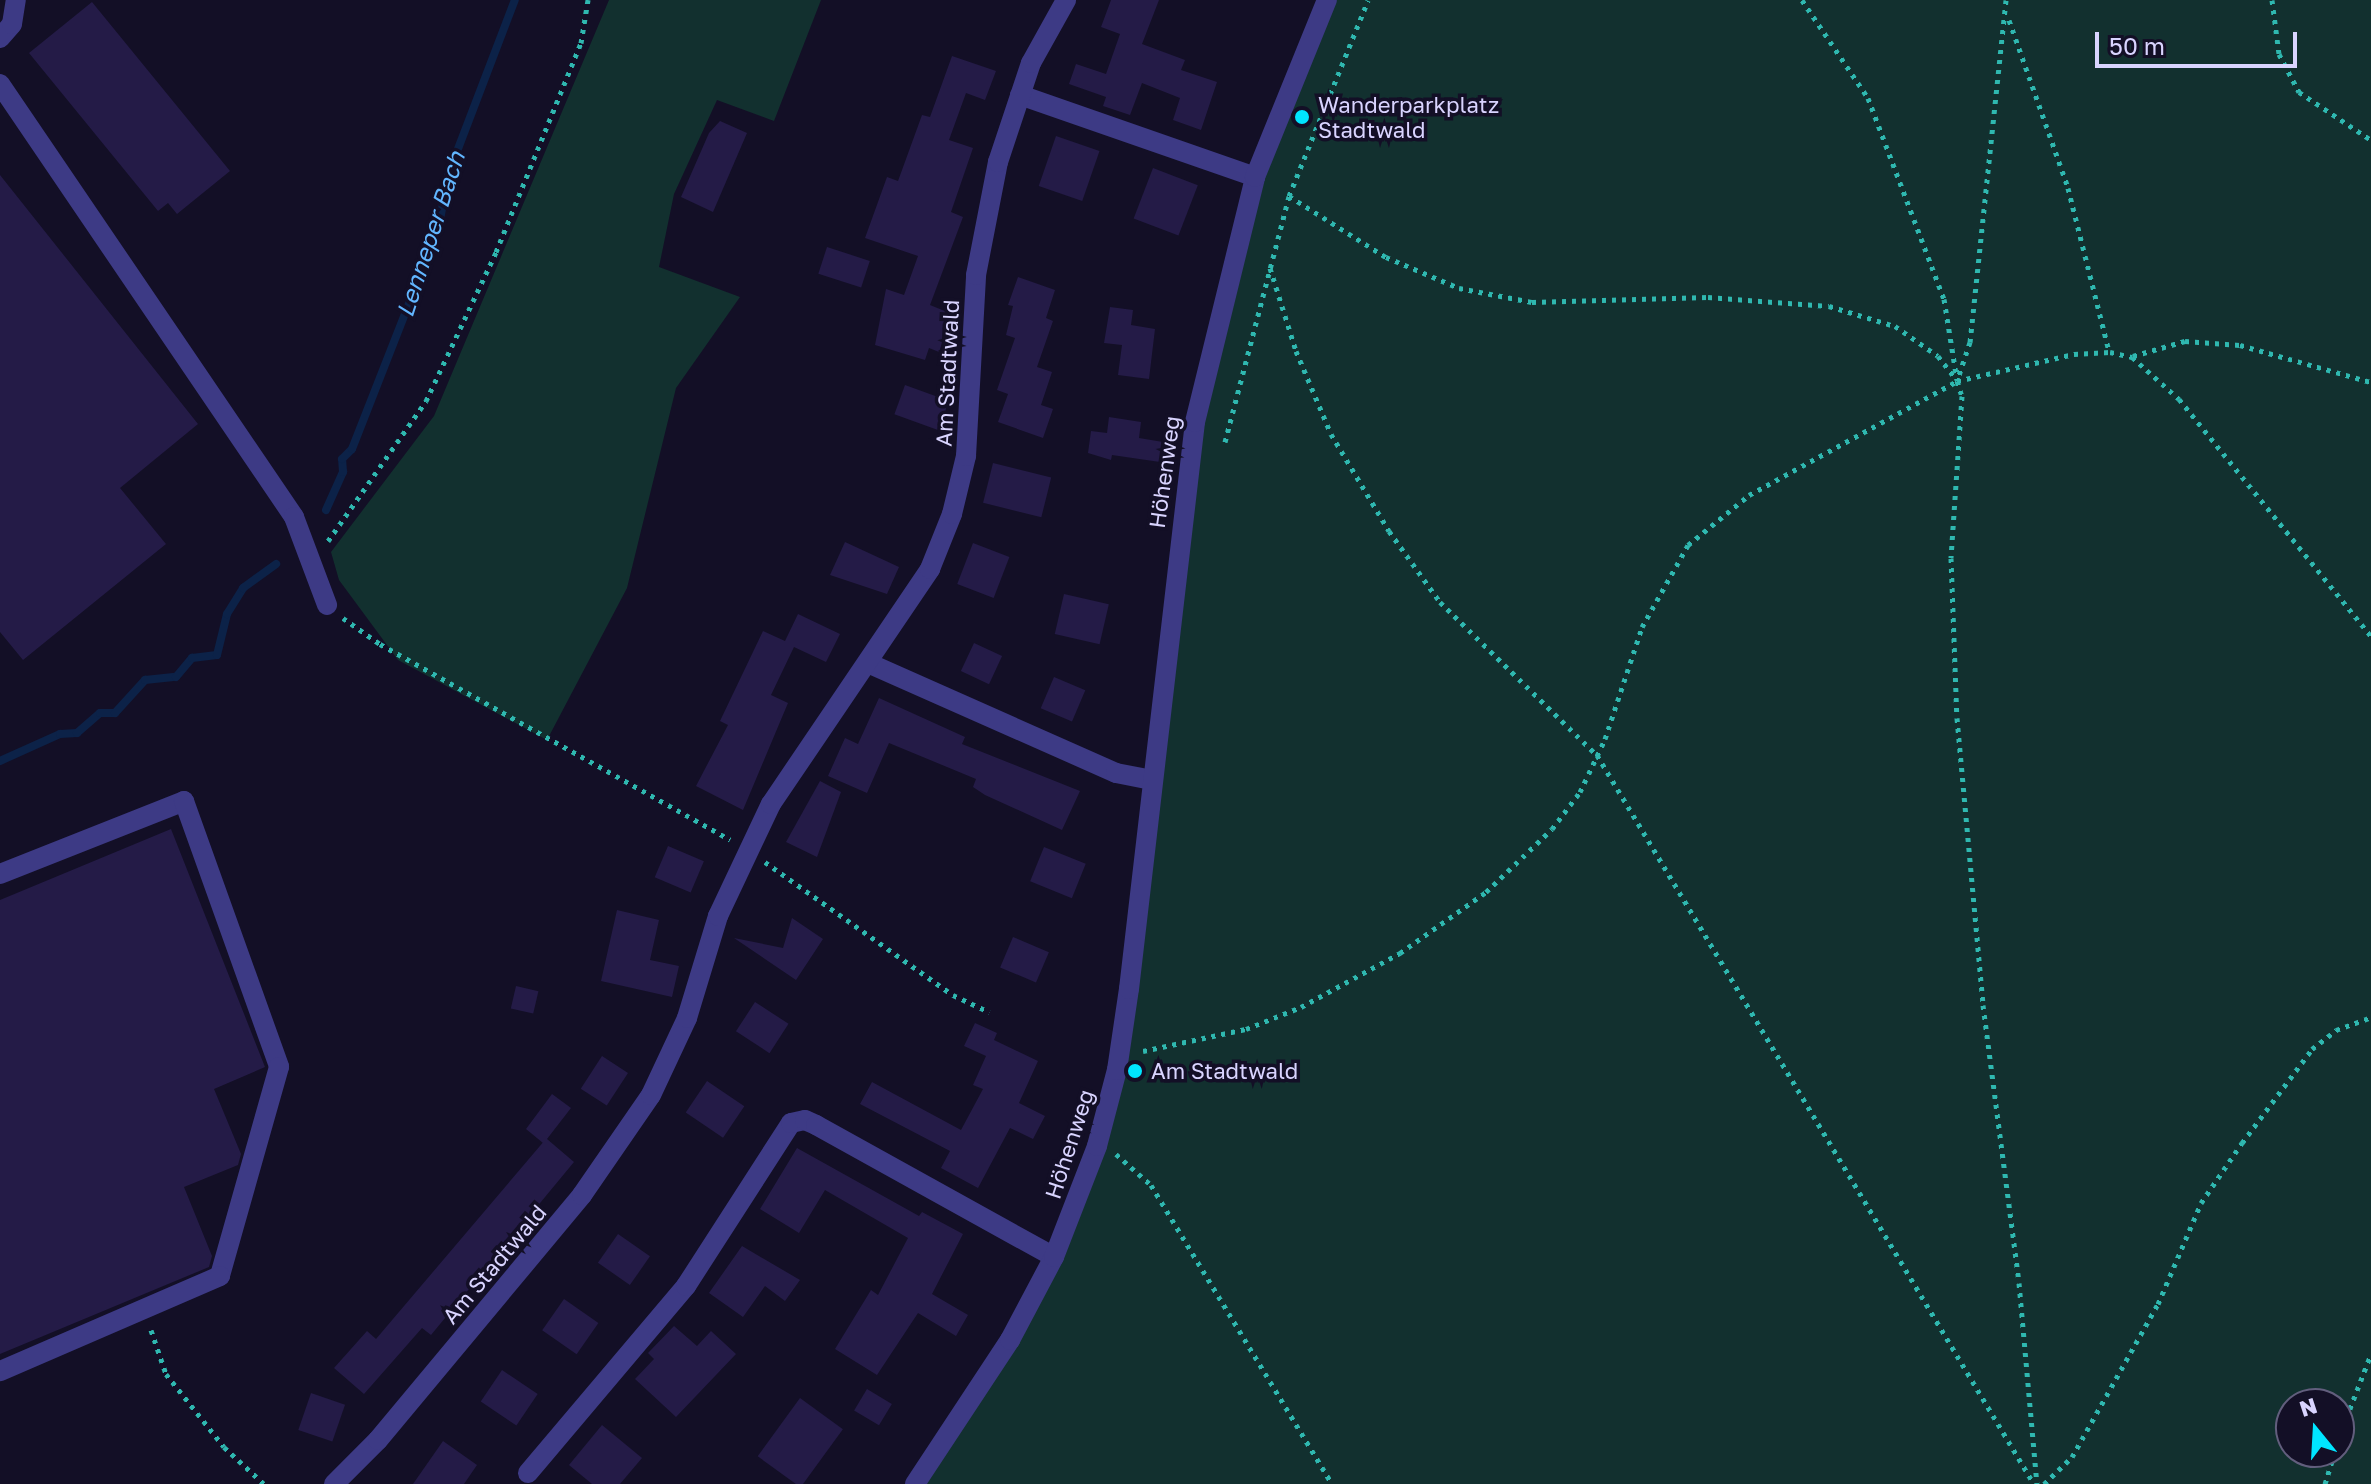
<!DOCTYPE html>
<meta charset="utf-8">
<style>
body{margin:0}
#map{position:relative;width:2371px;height:1484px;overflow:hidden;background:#130f26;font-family:"Golos Text",sans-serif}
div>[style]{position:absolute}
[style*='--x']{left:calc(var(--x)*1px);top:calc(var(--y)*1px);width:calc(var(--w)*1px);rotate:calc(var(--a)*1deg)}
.green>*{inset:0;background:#12302f}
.stream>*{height:8px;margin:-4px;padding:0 4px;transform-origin:4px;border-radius:4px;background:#0c2248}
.building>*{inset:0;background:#241b47;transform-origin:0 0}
.path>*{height:5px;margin-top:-2.5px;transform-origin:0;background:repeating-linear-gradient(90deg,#2fb8b0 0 4px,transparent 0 10px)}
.minor>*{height:20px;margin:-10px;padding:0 10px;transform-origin:10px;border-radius:10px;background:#3d3a85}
.dots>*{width:22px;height:22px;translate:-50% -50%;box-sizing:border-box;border:4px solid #130f26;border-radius:50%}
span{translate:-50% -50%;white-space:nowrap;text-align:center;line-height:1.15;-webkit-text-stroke:7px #130f26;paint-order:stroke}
.poi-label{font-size:22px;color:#d9d4ff}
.left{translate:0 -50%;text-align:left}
.street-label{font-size:22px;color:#d9d4ff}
.water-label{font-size:24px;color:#62b6ff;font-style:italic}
.north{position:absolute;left:2275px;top:1388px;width:80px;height:80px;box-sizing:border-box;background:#130f26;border:2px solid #625e7d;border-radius:50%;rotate:342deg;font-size:22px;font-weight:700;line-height:32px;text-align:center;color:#d9d4ff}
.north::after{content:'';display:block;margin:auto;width:28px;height:36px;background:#00e5ff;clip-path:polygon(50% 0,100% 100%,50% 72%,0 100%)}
.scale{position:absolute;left:2095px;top:32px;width:202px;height:36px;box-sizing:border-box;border:4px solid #d9d4ff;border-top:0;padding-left:10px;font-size:24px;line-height:28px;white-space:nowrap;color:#d9d4ff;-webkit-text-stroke:6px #130f26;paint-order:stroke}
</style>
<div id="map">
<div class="green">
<div style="clip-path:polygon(609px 0,821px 0,774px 121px,717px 100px,674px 194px,659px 267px,740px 297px,676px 388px,627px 588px,547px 740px,398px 660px,339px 580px,331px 552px,434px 416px)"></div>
<div style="clip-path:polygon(evenodd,1327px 0,2371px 0,2371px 1484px,915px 1484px,987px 1380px,1097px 1146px,1223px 295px,1327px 0,2291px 1404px,2339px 1404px,2339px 1452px,2291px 1452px,2291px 1404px)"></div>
</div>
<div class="stream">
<div style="--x:326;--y:510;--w:42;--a:-65.9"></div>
<div style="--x:343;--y:472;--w:13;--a:-94"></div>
<div style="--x:342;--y:459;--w:14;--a:-45"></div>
<div style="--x:352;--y:449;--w:194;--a:-68.6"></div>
<div style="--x:423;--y:268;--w:15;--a:-94"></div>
<div style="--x:422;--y:253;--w:38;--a:-61"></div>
<div style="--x:440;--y:220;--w:46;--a:-79.9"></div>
<div style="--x:448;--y:175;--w:187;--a:-69.1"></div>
<div style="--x:0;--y:761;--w:66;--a:-24.2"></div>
<div style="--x:60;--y:734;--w:17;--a:-3"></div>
<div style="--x:77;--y:733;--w:30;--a:-41"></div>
<div style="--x:100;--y:713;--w:15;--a:0"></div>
<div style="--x:115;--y:713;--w:45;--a:-47.7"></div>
<div style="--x:145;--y:680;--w:31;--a:-6"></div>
<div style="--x:176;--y:677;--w:25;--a:-50"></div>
<div style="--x:192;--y:658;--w:25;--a:-7"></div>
<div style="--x:217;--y:655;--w:42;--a:-76.3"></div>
<div style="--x:227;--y:614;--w:31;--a:-58"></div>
<div style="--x:243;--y:588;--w:41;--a:-36"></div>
</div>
<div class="building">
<div style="clip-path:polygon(1111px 0,1159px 0,1142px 44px,1185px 60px,1181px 70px,1217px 82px,1201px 130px,1173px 120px,1180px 98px,1142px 83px,1130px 115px,1103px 106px,1106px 97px,1069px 84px,1076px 64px,1106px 74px,1120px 34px,1101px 27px)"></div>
<div style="clip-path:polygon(92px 2px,230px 171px,177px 214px,168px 203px,158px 211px,29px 53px)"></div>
<div style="clip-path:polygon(952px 56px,996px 71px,985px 100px,966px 93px,949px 140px,973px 148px,951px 212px,963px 217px,930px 305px,952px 314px,939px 352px,929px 348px,925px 360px,875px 345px,886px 289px,904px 295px,918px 256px,865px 238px,887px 177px,898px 181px,922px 115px,930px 117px)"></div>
<div style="clip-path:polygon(720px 121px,747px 133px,713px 212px,681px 197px,709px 133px)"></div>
<div style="left:1056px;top:136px;width:46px;height:53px;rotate:19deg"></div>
<div style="left:1153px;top:168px;width:48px;height:54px;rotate:21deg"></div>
<div style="clip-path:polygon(0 175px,198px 424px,120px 488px,166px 544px,23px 660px,0 632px)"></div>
<div style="left:827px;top:247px;width:45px;height:28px;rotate:18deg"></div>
<div style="clip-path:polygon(1018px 277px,1055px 290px,1046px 318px,1053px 321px,1037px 367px,1052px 372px,1041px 405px,1053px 409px,1043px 438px,998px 422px,1008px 394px,997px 390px,1015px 338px,1006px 335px,1013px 306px,1008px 305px)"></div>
<div style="clip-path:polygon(1110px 307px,1133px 310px,1131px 325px,1155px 329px,1149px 379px,1118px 375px,1122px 345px,1104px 343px)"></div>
<div style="left:905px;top:385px;width:47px;height:31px;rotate:20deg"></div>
<div style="clip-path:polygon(1109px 417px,1141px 422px,1139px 438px,1163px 442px,1160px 462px,1112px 455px,1111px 460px,1088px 453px,1091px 431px,1107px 433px)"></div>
<div style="left:993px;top:463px;width:60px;height:41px;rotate:14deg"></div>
<div style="clip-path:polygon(845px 542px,899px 567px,887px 594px,830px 575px)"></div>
<div style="left:973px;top:543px;width:39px;height:44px;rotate:21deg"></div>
<div style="left:1064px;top:594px;width:46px;height:41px;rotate:13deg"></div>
<div style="clip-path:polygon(798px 614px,840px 634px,826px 662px,794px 647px,771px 695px,788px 703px,743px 810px,696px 786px,728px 725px,720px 721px,763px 631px,785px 641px)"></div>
<div style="left:974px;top:643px;width:31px;height:31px;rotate:25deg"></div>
<div style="left:1054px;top:677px;width:34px;height:34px;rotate:23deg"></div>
<div style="clip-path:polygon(879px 698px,965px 737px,962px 744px,1080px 791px,1062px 830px,985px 795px,973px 787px,976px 779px,889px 743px,867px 793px,828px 776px,845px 738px,858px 744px)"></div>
<div style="clip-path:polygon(820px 781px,841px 792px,817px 857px,786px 842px)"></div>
<div style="clip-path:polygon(171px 829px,265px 1067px,214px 1089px,241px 1154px,238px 1165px,184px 1187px,212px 1256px,209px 1267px,0 1354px,0 900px)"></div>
<div style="left:668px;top:846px;width:39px;height:34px;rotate:23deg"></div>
<div style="left:1044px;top:847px;width:45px;height:37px;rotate:22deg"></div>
<div style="clip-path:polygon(617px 910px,659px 920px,650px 960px,679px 966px,672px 997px,601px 981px)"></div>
<div style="clip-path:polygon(792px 918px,823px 939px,796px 980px,734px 938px,783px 948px)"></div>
<div style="left:1013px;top:937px;width:39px;height:33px;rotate:23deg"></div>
<div style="left:516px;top:986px;width:23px;height:23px;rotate:13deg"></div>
<div style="left:755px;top:1002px;width:40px;height:35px;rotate:33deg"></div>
<div style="clip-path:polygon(975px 1023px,997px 1033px,994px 1040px,1038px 1061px,1019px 1103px,1045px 1116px,1033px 1139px,1010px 1128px,978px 1188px,941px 1168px,950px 1151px,860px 1104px,872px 1082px,961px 1130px,983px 1089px,973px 1085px,986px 1056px,964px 1046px)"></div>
<div style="left:602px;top:1056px;width:31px;height:39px;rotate:33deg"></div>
<div style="left:707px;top:1081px;width:45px;height:38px;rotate:34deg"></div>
<div style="clip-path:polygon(552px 1094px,571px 1108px,547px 1139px,574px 1162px,431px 1335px,422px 1328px,364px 1394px,334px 1368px,367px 1331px,376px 1339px,545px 1140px,543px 1143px,526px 1129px)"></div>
<div style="clip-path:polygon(797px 1148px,919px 1216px,922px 1212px,963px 1234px,932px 1294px,968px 1315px,956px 1336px,918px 1313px,877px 1375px,835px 1349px,871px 1290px,878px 1295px,908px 1238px,825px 1190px,799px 1233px,760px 1209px)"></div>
<div style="left:618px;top:1234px;width:39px;height:35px;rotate:35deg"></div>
<div style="clip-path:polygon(742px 1246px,800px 1280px,785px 1301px,765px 1286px,743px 1317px,709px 1293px)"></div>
<div style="left:564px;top:1299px;width:42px;height:38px;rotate:35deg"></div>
<div style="clip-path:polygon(674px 1326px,697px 1346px,711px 1331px,736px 1354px,676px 1417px,635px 1379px,654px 1359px,648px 1353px)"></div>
<div style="left:502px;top:1370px;width:43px;height:38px;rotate:34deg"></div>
<div style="left:867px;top:1389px;width:29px;height:25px;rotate:31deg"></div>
<div style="left:311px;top:1393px;width:36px;height:39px;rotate:19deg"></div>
<div style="left:800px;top:1398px;width:53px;height:72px;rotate:36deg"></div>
<div style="clip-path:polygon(602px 1425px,642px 1458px,620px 1484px,592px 1484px,569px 1465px)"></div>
<div style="clip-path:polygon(443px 1441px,477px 1465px,464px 1484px,413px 1484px)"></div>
</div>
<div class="path">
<div style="--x:1802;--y:0;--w:118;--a:56"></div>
<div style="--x:1868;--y:98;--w:215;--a:69.3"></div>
<div style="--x:1944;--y:299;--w:82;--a:80.9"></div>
<div style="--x:2006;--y:0;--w:344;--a:96"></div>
<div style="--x:1970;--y:342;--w:41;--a:108.4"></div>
<div style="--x:1957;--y:381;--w:16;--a:72"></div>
<div style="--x:1962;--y:396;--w:162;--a:93.9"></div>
<div style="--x:1951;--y:558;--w:160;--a:87.9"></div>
<div style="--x:1957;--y:718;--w:288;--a:84.8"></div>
<div style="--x:1983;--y:1005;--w:280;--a:82.6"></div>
<div style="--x:2019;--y:1283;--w:202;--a:84.9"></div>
<div style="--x:2272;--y:0;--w:54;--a:82.6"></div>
<div style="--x:2279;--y:54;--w:43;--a:62.2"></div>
<div style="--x:2299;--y:92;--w:87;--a:33.7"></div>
<div style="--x:2009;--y:20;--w:178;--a:70.6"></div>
<div style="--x:2068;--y:188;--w:168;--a:75.9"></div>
<div style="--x:1289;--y:196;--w:115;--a:32.2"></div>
<div style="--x:1386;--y:257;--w:79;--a:23"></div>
<div style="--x:1459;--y:288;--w:74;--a:10.9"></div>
<div style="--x:1532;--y:302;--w:176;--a:-1.6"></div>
<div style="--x:1708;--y:297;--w:121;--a:4.3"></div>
<div style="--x:1829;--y:306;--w:69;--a:16.9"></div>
<div style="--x:1895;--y:326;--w:52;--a:34.9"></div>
<div style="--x:1938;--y:356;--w:31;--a:52"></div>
<div style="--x:1270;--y:268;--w:87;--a:72.6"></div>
<div style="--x:1296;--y:351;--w:90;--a:67.1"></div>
<div style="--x:1331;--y:434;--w:113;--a:59.1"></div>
<div style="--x:1389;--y:531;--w:87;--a:54.3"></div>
<div style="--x:1440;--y:602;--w:219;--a:44.3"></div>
<div style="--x:1597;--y:755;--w:850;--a:59.06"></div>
<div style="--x:2133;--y:356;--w:54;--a:-16.1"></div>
<div style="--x:2185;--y:341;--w:55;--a:4.2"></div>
<div style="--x:2240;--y:345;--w:136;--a:15.8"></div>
<div style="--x:1225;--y:442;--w:254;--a:-75.4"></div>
<div style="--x:1289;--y:196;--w:211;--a:-68"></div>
<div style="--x:328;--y:541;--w:171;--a:-55"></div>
<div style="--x:426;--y:401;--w:165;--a:-64.8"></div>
<div style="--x:496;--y:252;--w:226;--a:-67.9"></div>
<div style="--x:581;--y:43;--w:44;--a:-80.8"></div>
<div style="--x:343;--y:618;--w:45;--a:35.1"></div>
<div style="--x:380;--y:644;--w:401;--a:29.2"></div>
<div style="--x:765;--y:862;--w:230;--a:35.3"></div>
<div style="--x:953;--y:995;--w:40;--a:25"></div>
<div style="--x:1143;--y:1051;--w:105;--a:-12.1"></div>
<div style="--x:1246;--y:1029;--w:59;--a:-21.8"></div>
<div style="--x:1301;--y:1007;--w:113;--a:-28.6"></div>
<div style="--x:1400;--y:953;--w:105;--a:-35.3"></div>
<div style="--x:1486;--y:892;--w:91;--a:-43.7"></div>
<div style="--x:1552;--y:829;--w:46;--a:-52.9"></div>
<div style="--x:1580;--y:792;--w:59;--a:-64.7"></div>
<div style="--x:1605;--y:739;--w:118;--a:-71.7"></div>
<div style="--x:1642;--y:627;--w:94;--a:-60.7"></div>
<div style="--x:1688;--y:545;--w:79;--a:-39.3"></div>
<div style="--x:1749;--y:495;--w:237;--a:-28.7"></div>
<div style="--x:1957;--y:381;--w:120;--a:-13"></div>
<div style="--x:2074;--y:354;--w:36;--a:-3"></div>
<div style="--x:2110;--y:352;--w:23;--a:13"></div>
<div style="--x:2132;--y:357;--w:63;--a:41.8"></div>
<div style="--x:2179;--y:399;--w:305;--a:51"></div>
<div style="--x:1116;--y:1154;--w:47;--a:41.5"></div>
<div style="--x:1151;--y:1185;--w:350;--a:58.8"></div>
<div style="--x:151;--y:1330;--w:46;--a:71.2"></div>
<div style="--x:166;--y:1374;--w:93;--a:51.5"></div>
<div style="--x:224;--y:1447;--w:54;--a:42.8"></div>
<div style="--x:2339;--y:1437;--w:89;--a:-68.9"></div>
<div style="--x:2044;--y:1484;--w:39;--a:-44"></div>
<div style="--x:2072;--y:1457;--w:176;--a:-60.7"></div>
<div style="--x:2158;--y:1304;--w:110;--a:-66.9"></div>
<div style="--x:2201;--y:1203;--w:73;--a:-55.7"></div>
<div style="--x:2242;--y:1143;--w:117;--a:-53.3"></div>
<div style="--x:2312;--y:1049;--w:31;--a:-38"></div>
<div style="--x:2336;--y:1030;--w:37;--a:-20"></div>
<div style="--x:2325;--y:1484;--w:34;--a:-73"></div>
</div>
<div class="minor">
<div style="--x:0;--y:38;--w:18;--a:-49"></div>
<div style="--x:12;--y:24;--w:24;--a:-81"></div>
<div style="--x:0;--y:84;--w:523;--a:55.82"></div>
<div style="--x:294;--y:517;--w:94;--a:69.4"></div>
<div style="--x:1020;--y:95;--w:249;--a:19.2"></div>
<div style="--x:868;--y:663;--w:271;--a:23.9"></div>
<div style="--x:1116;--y:773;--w:36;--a:11"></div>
<div style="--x:0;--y:874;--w:198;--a:-21.6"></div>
<div style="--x:184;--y:801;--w:282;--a:70.3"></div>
<div style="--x:279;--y:1067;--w:217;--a:105.8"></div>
<div style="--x:220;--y:1276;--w:240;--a:156.6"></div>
<div style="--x:528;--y:1473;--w:245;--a:-49.8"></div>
<div style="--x:686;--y:1286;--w:194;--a:-57.2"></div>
<div style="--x:791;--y:1123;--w:14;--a:-12"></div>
<div style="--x:805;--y:1120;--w:12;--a:24"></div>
<div style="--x:816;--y:1125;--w:272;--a:29"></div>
<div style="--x:334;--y:1484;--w:62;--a:-45"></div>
<div style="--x:378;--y:1440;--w:319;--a:-50.2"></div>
<div style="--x:582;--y:1195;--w:121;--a:-55.4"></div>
<div style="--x:651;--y:1095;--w:85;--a:-64.9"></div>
<div style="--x:687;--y:1018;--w:107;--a:-73.1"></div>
<div style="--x:718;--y:916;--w:124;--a:-64.7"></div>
<div style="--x:771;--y:804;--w:284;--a:-55.9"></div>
<div style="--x:930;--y:569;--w:59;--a:-68.2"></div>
<div style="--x:952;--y:514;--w:60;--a:-76.4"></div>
<div style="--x:966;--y:456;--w:181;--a:-86.8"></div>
<div style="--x:976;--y:275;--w:115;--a:-79"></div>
<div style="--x:998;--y:162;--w:104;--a:-71.6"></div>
<div style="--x:1031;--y:63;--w:72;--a:-60.9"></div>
<div style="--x:915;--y:1484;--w:173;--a:-56.6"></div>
<div style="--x:1010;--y:1340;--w:94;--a:-62.1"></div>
<div style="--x:1054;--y:1257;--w:119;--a:-68.8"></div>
<div style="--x:1097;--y:1146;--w:79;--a:-75.3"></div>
<div style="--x:1117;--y:1070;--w:82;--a:-81.6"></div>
<div style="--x:1129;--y:989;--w:571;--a:-83.36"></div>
<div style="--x:1195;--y:422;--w:252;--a:-76.2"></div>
<div style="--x:1255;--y:177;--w:191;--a:-67.9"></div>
</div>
<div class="dots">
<div style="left:1302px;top:117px;background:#00e5ff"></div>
<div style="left:1135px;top:1071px;background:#00e5ff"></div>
</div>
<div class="poi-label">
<span class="left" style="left:1318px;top:117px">Wanderparkplatz<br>Stadtwald</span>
<span class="left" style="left:1151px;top:1071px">Am Stadtwald</span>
</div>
<div class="street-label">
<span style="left:947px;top:373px;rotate:-87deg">Am Stadtwald</span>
<span style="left:1164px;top:472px;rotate:-82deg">Höhenweg</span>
<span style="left:1069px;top:1144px;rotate:-72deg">Höhenweg</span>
<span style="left:494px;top:1264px;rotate:-50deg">Am Stadtwald</span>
</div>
<div class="water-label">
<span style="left:430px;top:234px;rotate:-72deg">Lenneper Bach</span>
</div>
<div class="north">N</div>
<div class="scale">50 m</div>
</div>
